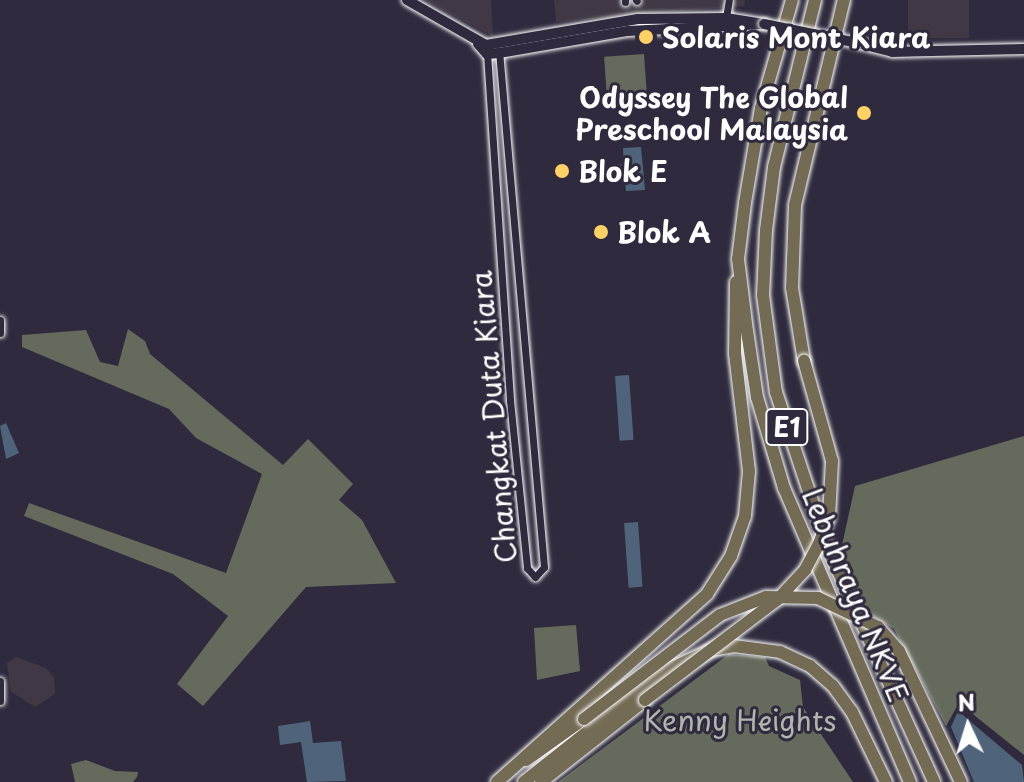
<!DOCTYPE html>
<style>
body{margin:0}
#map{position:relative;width:1024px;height:782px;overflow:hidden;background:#2f2a3d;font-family:"Playpen Sans",sans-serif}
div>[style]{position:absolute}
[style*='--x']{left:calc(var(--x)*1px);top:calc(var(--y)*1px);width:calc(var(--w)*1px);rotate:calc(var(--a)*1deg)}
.built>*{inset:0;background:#403844;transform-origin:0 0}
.green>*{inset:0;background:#666a5c;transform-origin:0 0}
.water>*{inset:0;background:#4f647a;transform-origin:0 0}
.roads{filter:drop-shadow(0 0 2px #fff) drop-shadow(0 0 2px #fff)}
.minor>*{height:7px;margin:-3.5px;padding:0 3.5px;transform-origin:3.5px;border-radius:3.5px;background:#2f2a3d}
.secondary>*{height:10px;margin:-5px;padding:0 5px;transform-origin:5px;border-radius:5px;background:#2f2a3d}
.motorway>*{height:12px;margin:-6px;padding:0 6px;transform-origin:6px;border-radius:6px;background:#746b55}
.bridges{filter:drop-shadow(0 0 2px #fff) drop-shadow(0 0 2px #fff)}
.secondary-bridge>*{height:10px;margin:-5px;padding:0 5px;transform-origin:5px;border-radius:5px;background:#2f2a3d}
.motorway-bridge>*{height:12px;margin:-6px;padding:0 6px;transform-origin:6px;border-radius:6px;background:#746b55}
.dots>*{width:22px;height:22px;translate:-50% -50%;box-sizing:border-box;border:4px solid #2f2a3d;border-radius:50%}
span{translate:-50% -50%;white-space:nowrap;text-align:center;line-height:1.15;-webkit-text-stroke:6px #2f2a3d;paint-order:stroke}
.shield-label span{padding:2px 6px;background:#2f2a3d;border:2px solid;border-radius:6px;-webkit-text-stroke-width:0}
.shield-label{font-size:26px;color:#fff;font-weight:700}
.poi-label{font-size:28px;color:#fff;font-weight:700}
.left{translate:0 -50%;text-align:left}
.right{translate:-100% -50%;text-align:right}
.street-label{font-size:28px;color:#fff}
.park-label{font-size:28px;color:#b2b4ae}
.north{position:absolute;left:928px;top:686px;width:80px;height:80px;-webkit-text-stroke:6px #2f2a3d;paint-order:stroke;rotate:356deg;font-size:22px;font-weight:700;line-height:32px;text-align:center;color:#fff}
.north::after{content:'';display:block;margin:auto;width:28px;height:36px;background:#fff;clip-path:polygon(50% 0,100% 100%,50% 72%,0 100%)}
</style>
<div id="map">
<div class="built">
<div style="clip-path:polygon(425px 0,491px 0,493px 36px,478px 28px)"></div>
<div style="clip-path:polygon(554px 0,745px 0,744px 6px,556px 22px)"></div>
<div style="left:908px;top:0;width:61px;height:38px"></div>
<div style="clip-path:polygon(16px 657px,46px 668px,54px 677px,55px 694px,35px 707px,11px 692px,7px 663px)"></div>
</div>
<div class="green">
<div style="left:644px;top:54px;width:46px;height:40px;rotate:86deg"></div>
<div style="clip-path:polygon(128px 329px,145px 341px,150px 354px,283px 465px,308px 439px,353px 484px,339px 500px,362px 520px,396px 583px,306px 587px,203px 706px,177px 684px,228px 616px,173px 574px,24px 516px,29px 503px,226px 573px,262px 474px,196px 438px,169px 409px,22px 347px,22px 335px,86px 330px,100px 362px,118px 366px)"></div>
<div style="clip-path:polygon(1024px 436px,1024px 755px,959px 703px,946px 726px,894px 629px,867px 612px,840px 554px,855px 486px)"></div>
<div style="clip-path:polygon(576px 625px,580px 671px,537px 680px,534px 628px)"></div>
<div style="clip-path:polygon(729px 654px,765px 657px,769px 666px,800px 680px,803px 707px,853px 782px,558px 782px)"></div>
<div style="clip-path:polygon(86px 760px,115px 771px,138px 772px,137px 777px,133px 782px,75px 782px,71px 764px)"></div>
</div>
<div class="water">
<div style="clip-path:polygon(641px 147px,645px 190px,626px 191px,624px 173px,606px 174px,605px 166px,624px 164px,623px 148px)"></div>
<div style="left:629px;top:375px;width:65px;height:14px;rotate:86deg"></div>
<div style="clip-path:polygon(6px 423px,19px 453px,6px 459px,0 426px)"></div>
<div style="left:638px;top:522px;width:65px;height:14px;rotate:86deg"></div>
<div style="clip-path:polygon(958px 711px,1022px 765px,1024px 782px,974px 782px,951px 727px)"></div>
<div style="clip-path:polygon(310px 721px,313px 743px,341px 741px,346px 781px,307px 782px,301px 742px,280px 745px,278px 726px)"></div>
</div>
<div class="roads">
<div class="minor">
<div style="--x:625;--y:0;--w:2;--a:90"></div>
<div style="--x:636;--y:0;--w:1;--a:45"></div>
<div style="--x:726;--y:18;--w:18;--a:-81"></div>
<div style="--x:487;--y:53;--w:348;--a:86.2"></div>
<div style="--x:510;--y:400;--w:169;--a:84.2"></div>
<div style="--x:527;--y:568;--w:12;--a:48"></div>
<div style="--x:535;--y:577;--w:13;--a:-48"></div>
<div style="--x:544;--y:567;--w:518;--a:-94.98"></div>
<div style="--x:0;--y:320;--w:13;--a:90"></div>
<div style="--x:0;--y:681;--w:20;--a:90"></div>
</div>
<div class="secondary">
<div style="--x:407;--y:0;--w:91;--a:29.7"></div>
<div style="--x:486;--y:45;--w:154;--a:-9.7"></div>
<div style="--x:638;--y:19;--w:88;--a:-0.7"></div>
<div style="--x:726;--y:18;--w:38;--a:9"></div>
<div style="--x:857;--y:43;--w:36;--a:14"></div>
<div style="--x:892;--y:52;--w:132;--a:-1.3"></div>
<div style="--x:478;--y:44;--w:13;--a:48"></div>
<div style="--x:487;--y:54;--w:12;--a:-5"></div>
<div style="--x:499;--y:53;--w:131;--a:-9.7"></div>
<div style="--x:628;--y:31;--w:136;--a:-2.9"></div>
</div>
<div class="motorway">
<div style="--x:792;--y:0;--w:112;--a:106"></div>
<div style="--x:761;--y:108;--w:96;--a:99.6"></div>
<div style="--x:745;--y:203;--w:56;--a:97.1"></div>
<div style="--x:738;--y:259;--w:73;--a:82.9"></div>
<div style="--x:747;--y:331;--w:67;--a:81.4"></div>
<div style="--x:757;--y:397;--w:95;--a:73.5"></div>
<div style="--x:784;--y:488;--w:320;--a:66.8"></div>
<div style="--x:815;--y:0;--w:172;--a:103.8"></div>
<div style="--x:774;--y:167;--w:64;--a:97.2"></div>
<div style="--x:766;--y:230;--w:65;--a:92.6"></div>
<div style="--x:763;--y:295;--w:98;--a:82.4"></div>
<div style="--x:776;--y:392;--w:165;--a:71.7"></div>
<div style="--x:828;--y:549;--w:256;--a:65.5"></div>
<div style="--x:804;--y:361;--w:74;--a:-99.3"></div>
<div style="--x:792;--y:288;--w:83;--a:-87.9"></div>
<div style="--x:795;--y:205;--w:211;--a:-76.6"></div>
<div style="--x:526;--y:760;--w:71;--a:-35.3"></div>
<div style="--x:497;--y:782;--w:282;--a:-41.8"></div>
<div style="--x:707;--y:594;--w:45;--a:-57.7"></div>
<div style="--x:731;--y:556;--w:42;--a:-70.7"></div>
<div style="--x:745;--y:516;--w:45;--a:-84.9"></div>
<div style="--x:749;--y:471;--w:118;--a:-96.8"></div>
<div style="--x:735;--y:354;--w:72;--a:-89.2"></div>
<div style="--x:524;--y:782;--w:177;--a:-38.4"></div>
<div style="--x:663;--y:672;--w:53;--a:-24.6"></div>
<div style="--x:711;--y:650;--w:23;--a:-10"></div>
<div style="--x:734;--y:646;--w:46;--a:7.4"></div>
<div style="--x:780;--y:652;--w:33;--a:25"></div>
<div style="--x:810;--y:666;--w:30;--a:41"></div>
<div style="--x:833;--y:686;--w:32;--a:54"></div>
<div style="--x:852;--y:712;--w:78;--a:64.1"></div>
<div style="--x:541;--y:782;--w:132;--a:-38.3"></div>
</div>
</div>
<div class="bridges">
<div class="secondary-bridge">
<div style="--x:764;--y:24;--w:95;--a:11.5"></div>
</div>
<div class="motorway-bridge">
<div style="--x:645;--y:700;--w:167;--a:-37.2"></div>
<div style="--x:778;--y:599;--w:40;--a:-47"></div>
<div style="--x:805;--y:570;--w:30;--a:-62"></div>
<div style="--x:819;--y:544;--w:29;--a:-70"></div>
<div style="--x:829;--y:517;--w:56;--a:-86.9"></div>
<div style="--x:832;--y:461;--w:104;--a:-105.6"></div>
<div style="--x:584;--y:719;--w:171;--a:-37.4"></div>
<div style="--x:720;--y:615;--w:49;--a:-21.4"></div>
<div style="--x:766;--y:597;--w:52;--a:1.1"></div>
<div style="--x:818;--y:598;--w:67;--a:25.8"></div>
<div style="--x:878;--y:627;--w:32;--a:49"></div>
<div style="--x:899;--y:651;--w:145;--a:64.7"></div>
</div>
</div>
<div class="dots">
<div style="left:646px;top:37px;background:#ffd166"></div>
<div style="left:864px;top:113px;background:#ffd166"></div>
<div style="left:562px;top:171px;background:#ffd166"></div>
<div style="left:601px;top:232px;background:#ffd166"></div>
</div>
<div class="shield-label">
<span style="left:787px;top:427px">E1</span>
</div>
<div class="poi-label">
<span class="left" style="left:662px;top:37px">Solaris Mont Kiara</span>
<span class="right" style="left:848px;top:113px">Odyssey The Global<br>Preschool Malaysia</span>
<span class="left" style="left:578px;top:171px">Blok E</span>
<span class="left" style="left:617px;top:232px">Blok A</span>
</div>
<div class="street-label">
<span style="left:493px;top:417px;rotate:-95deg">Changkat Duta Kiara</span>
<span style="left:856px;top:595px;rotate:67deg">Lebuhraya NKVE</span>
</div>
<div class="park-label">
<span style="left:740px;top:720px">Kenny Heights</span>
</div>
<div class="north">N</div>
</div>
